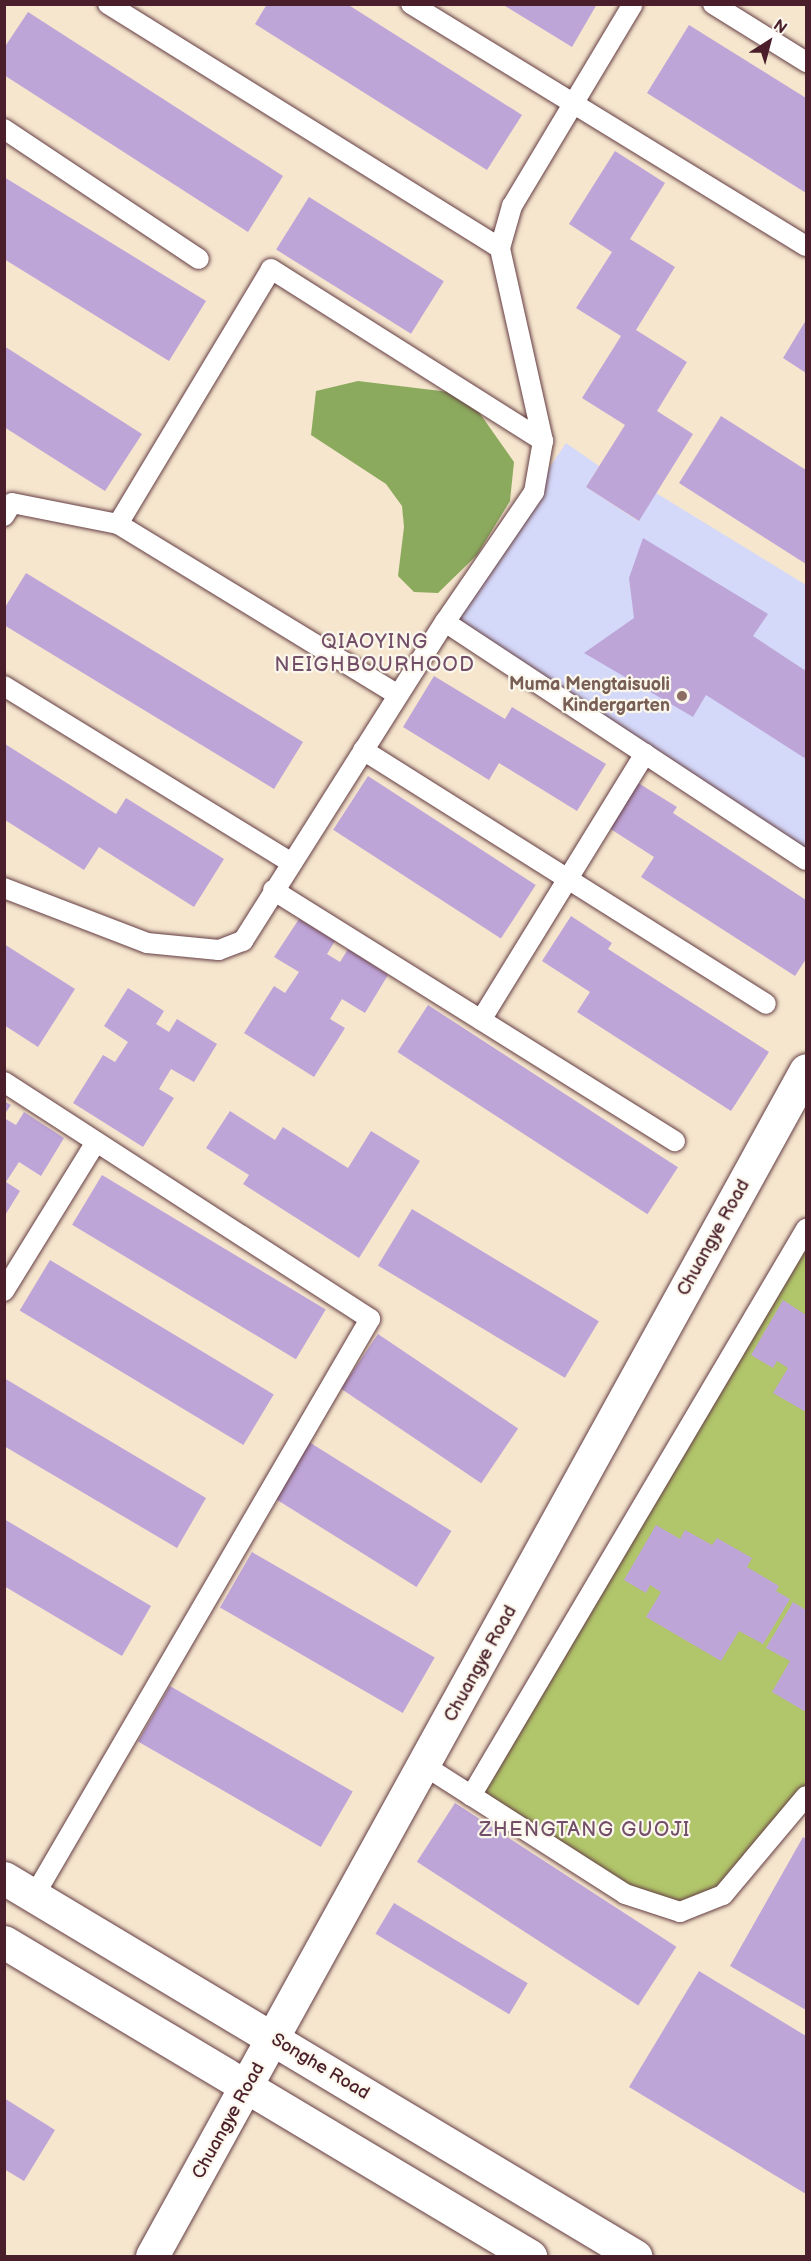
<!DOCTYPE html>
<style>
body{margin:0}
#map{position:relative;width:811px;height:2261px;overflow:hidden;background:#f6e6ce;font-family:"Balsamiq Sans",sans-serif}
div>[style]{position:absolute}
[style*='--x']{left:calc(var(--x)*1px);top:calc(var(--y)*1px);width:calc(var(--w)*1px);rotate:calc(var(--a)*1deg)}
.built>*{inset:0;background:#d4d8f9}
.green>*{inset:0;background:#b1c56a}
.forest>*{inset:0;background:#8caa5e}
.building>*{inset:0;background:#bea5d8;transform-origin:0 0}
.roads{filter:drop-shadow(0 0 2px #643d43) drop-shadow(0 0 2px #643d43)}
.lane>*{height:20px;margin:-10px;padding:0 10px;transform-origin:10px;border-radius:10px;background:#fff}
.street>*{height:33px;margin:-16.5px;padding:0 16.5px;transform-origin:16.5px;border-radius:16.5px;background:#fff}
.secondary>*{height:33px;margin:-16.5px;padding:0 16.5px;transform-origin:16.5px;border-radius:16.5px;background:#fff}
.dots>*{width:16px;height:16px;translate:-50% -50%;box-sizing:border-box;border:3px solid #fbf7ec;border-radius:50%}
span{translate:-50% -50%;white-space:nowrap;text-align:center;line-height:1.15;-webkit-text-stroke:4.5px #fbf7ec;paint-order:stroke}
.education-label{font-size:18px;color:#785e54;font-weight:700}
.right{translate:-100% -50%;text-align:right}
.street-label{font-size:18px;color:#4a1f2b}
.neighbourhood-label{font-size:20px;color:#734e68;letter-spacing:1.5px}
.frame{position:absolute;inset:0;border:6px solid #4a1f2b;pointer-events:none}
.north{position:absolute;left:739px;top:12px;width:60px;height:60px;-webkit-text-stroke:4px #fbf7ec;paint-order:stroke;rotate:36deg;font-size:16px;font-weight:700;line-height:24px;text-align:center;color:#4a1f2b}
.north::after{content:'';display:block;margin:auto;width:21px;height:27px;background:#4a1f2b;clip-path:polygon(50% 0,100% 100%,50% 72%,0 100%)}
</style>
<div id="map">
<div class="built">
<div style="clip-path:polygon(566px 443px,599px 466px,586px 487px,638px 521px,656px 493px,806px 585px,806px 860px,445px 622px)"></div>
</div>
<div class="green">
<div style="clip-path:polygon(806px 1224px,806px 1796px,723px 1895px,680px 1912px,625px 1894px,471px 1796px)"></div>
</div>
<div class="forest">
<div style="clip-path:polygon(358px 381px,449px 392px,476px 408px,514px 462px,510px 501px,477px 555px,438px 593px,414px 592px,398px 576px,404px 527px,402px 506px,386px 484px,311px 435px,316px 391px)"></div>
</div>
<div class="building">
<div style="clip-path:polygon(267px 4px,347px 4px,522px 115px,487px 170px,255px 24px)"></div>
<div style="clip-path:polygon(502px 4px,597px 4px,572px 47px)"></div>
<div style="clip-path:polygon(28px 12px,283px 176px,248px 232px,4px 75px,4px 48px)"></div>
<div style="clip-path:polygon(689px 25px,806px 98px,806px 193px,647px 93px)"></div>
<div style="clip-path:polygon(615px 151px,665px 183px,630px 239px,675px 267px,636px 330px,687px 362px,657px 411px,693px 434px,639px 521px,586px 487px,625px 425px,582px 398px,621px 336px,576px 308px,612px 252px,569px 224px)"></div>
<div style="clip-path:polygon(4px 177px,206px 301px,169px 361px,4px 259px)"></div>
<div style="left:309px;top:197px;width:159px;height:62px;rotate:32deg"></div>
<div style="clip-path:polygon(806px 320px,806px 373px,783px 358px)"></div>
<div style="clip-path:polygon(4px 346px,142px 434px,105px 491px,4px 427px)"></div>
<div style="clip-path:polygon(721px 416px,806px 470px,806px 564px,679px 483px)"></div>
<div style="clip-path:polygon(643px 538px,768px 614px,753px 636px,806px 671px,806px 759px,706px 695px,693px 717px,584px 653px,634px 618px,629px 578px)"></div>
<div style="clip-path:polygon(26px 573px,303px 742px,274px 789px,4px 625px,4px 609px)"></div>
<div style="clip-path:polygon(434px 676px,505px 719px,512px 707px,606px 764px,577px 811px,499px 763px,489px 780px,403px 727px)"></div>
<div style="clip-path:polygon(5px 744px,116px 814px,126px 798px,224px 859px,194px 907px,99px 847px,84px 870px,5px 820px)"></div>
<div style="left:368px;top:776px;width:200px;height:64px;rotate:33deg"></div>
<div style="clip-path:polygon(635px 781px,677px 807px,673px 813px,806px 900px,806px 959px,795px 976px,641px 877px,654px 857px,606px 826px)"></div>
<div style="clip-path:polygon(571px 916px,612px 943px,608px 949px,769px 1052px,731px 1111px,577px 1012px,590px 992px,542px 961px)"></div>
<div style="clip-path:polygon(299px 919px,335px 941px,327px 954px,340px 962px,348px 949px,388px 975px,365px 1013px,342px 999px,330px 1019px,345px 1028px,314px 1077px,244px 1033px,274px 986px,285px 993px,299px 972px,274px 957px)"></div>
<div style="clip-path:polygon(4px 944px,75px 989px,38px 1047px,4px 1025px)"></div>
<div style="clip-path:polygon(128px 988px,164px 1011px,156px 1024px,169px 1032px,177px 1019px,217px 1044px,194px 1082px,171px 1069px,159px 1089px,174px 1098px,143px 1147px,73px 1103px,103px 1055px,115px 1062px,128px 1042px,104px 1026px)"></div>
<div style="left:428px;top:1005px;width:298px;height:56px;rotate:33deg"></div>
<div style="clip-path:polygon(4px 1101px,11px 1105px,4px 1115px)"></div>
<div style="clip-path:polygon(230px 1111px,275px 1140px,283px 1127px,348px 1168px,371px 1131px,420px 1161px,359px 1258px,243px 1184px,249px 1175px,206px 1148px)"></div>
<div style="clip-path:polygon(24px 1112px,64px 1138px,41px 1176px,19px 1162px,6px 1182px,20px 1191px,4px 1217px,4px 1118px,16px 1125px)"></div>
<div style="left:102px;top:1175px;width:261px;height:58px;rotate:31deg"></div>
<div style="left:412px;top:1209px;width:218px;height:66px;rotate:31deg"></div>
<div style="left:50px;top:1260px;width:261px;height:59px;rotate:31deg"></div>
<div style="clip-path:polygon(783px 1300px,806px 1315px,806px 1412px,773px 1393px,788px 1368px,777px 1361px,773px 1368px,751px 1355px)"></div>
<div style="left:378px;top:1334px;width:169px;height:66px;rotate:34deg"></div>
<div style="clip-path:polygon(4px 1378px,206px 1498px,177px 1548px,4px 1446px)"></div>
<div style="left:309px;top:1442px;width:168px;height:66px;rotate:32deg"></div>
<div style="clip-path:polygon(4px 1519px,151px 1606px,122px 1656px,4px 1586px)"></div>
<div style="clip-path:polygon(656px 1525px,680px 1539px,685px 1530px,712px 1545px,717px 1538px,752px 1558px,747px 1567px,779px 1586px,776px 1591px,790px 1599px,763px 1644px,739px 1631px,721px 1661px,646px 1617px,661px 1592px,650px 1585px,646px 1593px,624px 1580px)"></div>
<div style="left:252px;top:1552px;width:211px;height:64px;rotate:30deg"></div>
<div style="clip-path:polygon(793px 1602px,806px 1610px,806px 1712px,772px 1692px,790px 1661px,766px 1648px)"></div>
<div style="left:170px;top:1686px;width:211px;height:64px;rotate:30deg"></div>
<div style="left:455px;top:1803px;width:264px;height:70px;rotate:33deg"></div>
<div style="clip-path:polygon(803px 1837px,806px 1839px,806px 2010px,730px 1966px)"></div>
<div style="left:394px;top:1903px;width:156px;height:36px;rotate:31deg"></div>
<div style="clip-path:polygon(699px 1971px,806px 2036px,806px 2194px,629px 2087px)"></div>
<div style="clip-path:polygon(4px 2098px,55px 2130px,24px 2181px,4px 2169px)"></div>
</div>
<div class="roads">
<div class="lane">
<div style="--x:108;--y:4;--w:462;--a:31.9"></div>
<div style="--x:411;--y:4;--w:463;--a:31.5"></div>
<div style="--x:713;--y:4;--w:110;--a:31.9"></div>
<div style="--x:4;--y:129;--w:234;--a:33.7"></div>
<div style="--x:4;--y:516;--w:15;--a:-58"></div>
<div style="--x:12;--y:503;--w:108;--a:11.2"></div>
<div style="--x:118;--y:524;--w:328;--a:31.4"></div>
<div style="--x:118;--y:524;--w:297;--a:-59"></div>
<div style="--x:271;--y:269;--w:322;--a:32.3"></div>
<div style="--x:445;--y:622;--w:432;--a:33.4"></div>
<div style="--x:4;--y:686;--w:336;--a:31.6"></div>
<div style="--x:363;--y:750;--w:476;--a:32.2"></div>
<div style="--x:4;--y:888;--w:153;--a:21"></div>
<div style="--x:147;--y:943;--w:72;--a:5.6"></div>
<div style="--x:219;--y:950;--w:26;--a:-21"></div>
<div style="--x:243;--y:941;--w:378;--a:-57.7"></div>
<div style="--x:445;--y:622;--w:158;--a:-55.6"></div>
<div style="--x:534;--y:492;--w:52;--a:-80"></div>
<div style="--x:543;--y:441;--w:198;--a:-102.6"></div>
<div style="--x:500;--y:248;--w:44;--a:-74.1"></div>
<div style="--x:512;--y:206;--w:235;--a:-59.1"></div>
<div style="--x:273;--y:890;--w:474;--a:32"></div>
<div style="--x:481;--y:1020;--w:313;--a:-58.4"></div>
<div style="--x:4;--y:1082;--w:436;--a:32.9"></div>
<div style="--x:370;--y:1319;--w:668;--a:120.21"></div>
<div style="--x:4;--y:1291;--w:175;--a:-58.3"></div>
<div style="--x:425;--y:1766;--w:237;--a:32.6"></div>
<div style="--x:625;--y:1894;--w:58;--a:18.1"></div>
<div style="--x:680;--y:1912;--w:46;--a:-21.6"></div>
<div style="--x:723;--y:1895;--w:129;--a:-50"></div>
<div style="--x:471;--y:1796;--w:659;--a:-59.42"></div>
</div>
<div class="street">
<div style="--x:152;--y:2256;--w:1354;--a:-61.13"></div>
</div>
<div class="secondary">
<div style="--x:4;--y:1878;--w:736;--a:30.92"></div>
<div style="--x:4;--y:1942;--w:613;--a:30.84"></div>
</div>
</div>
<div class="dots">
<div style="left:682px;top:696px;background:#8d6e63"></div>
</div>
<div class="education-label">
<span class="right" style="left:670px;top:696px">Muma Mengtaisuoli<br>Kindergarten</span>
</div>
<div class="street-label">
<span style="left:714px;top:1238px;rotate:-61deg">Chuangye Road</span>
<span style="left:481px;top:1664px;rotate:-61deg">Chuangye Road</span>
<span style="left:320px;top:2067px;rotate:31deg">Songhe Road</span>
<span style="left:229px;top:2121px;rotate:-61deg">Chuangye Road</span>
</div>
<div class="neighbourhood-label">
<span style="left:375px;top:654px">QIAOYING<br>NEIGHBOURHOOD</span>
<span style="left:585px;top:1830px">ZHENGTANG GUOJI</span>
</div>
<div class="frame"></div>
<div class="north">N</div>
</div>
